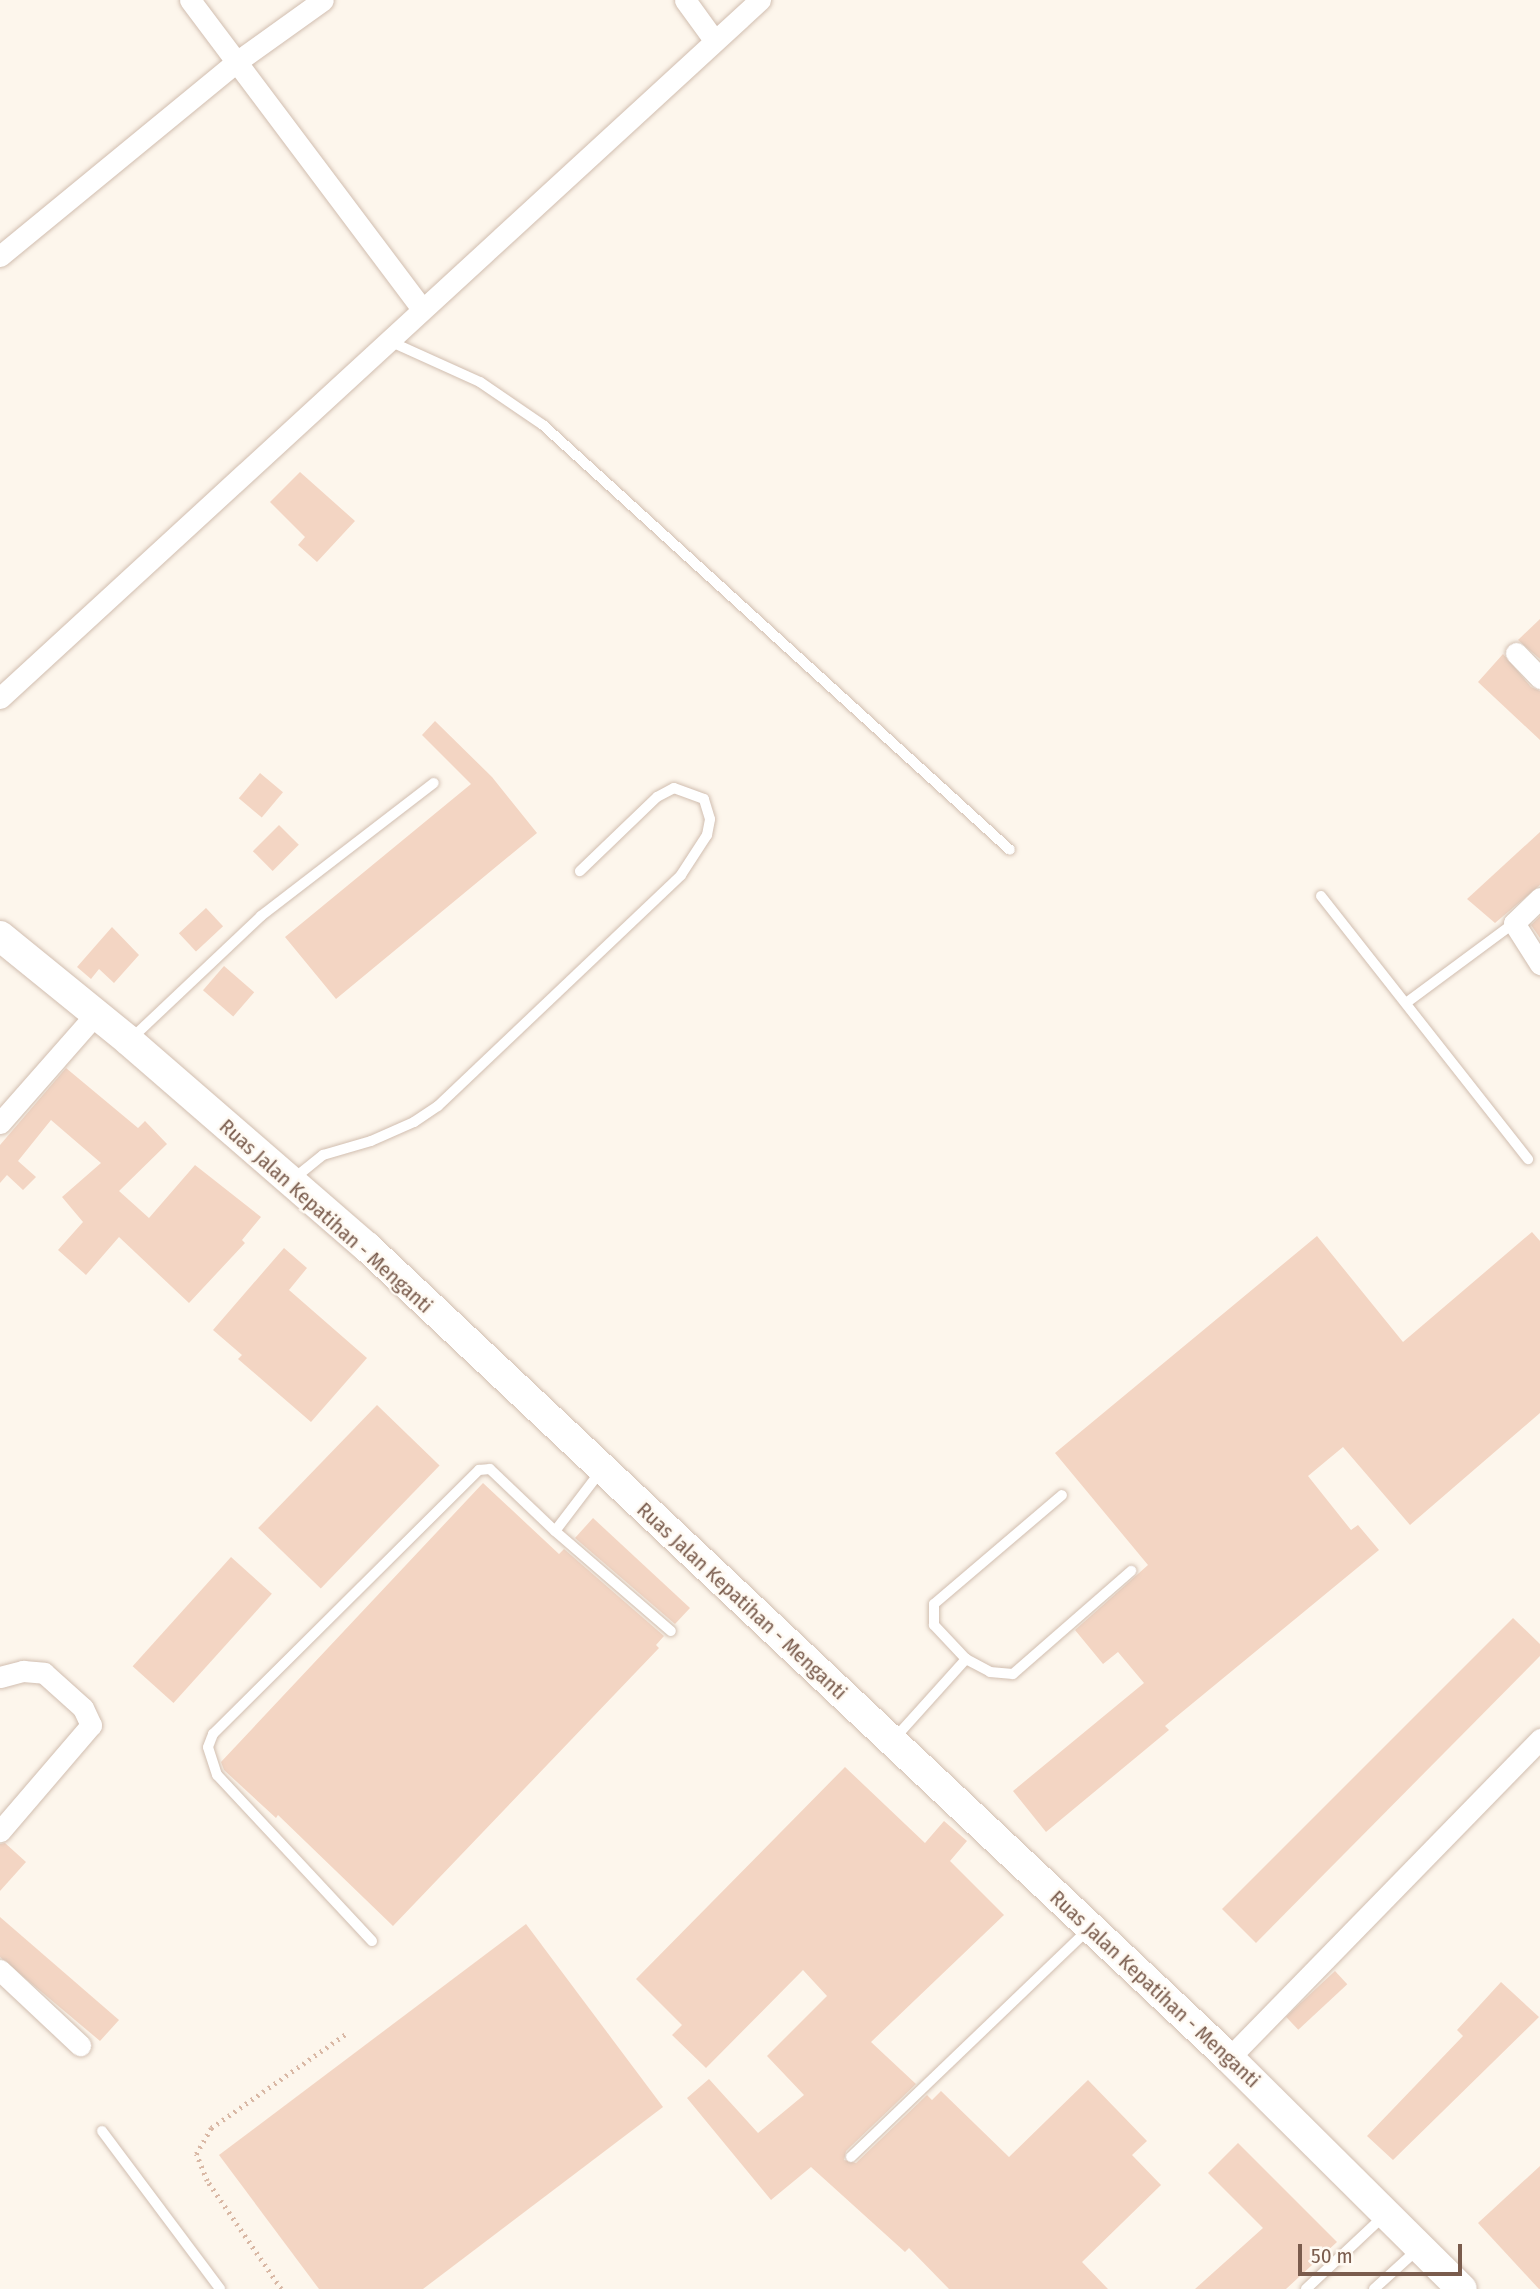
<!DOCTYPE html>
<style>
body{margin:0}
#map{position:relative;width:1540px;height:2289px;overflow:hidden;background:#fdf6ec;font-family:"Fira Sans Condensed",sans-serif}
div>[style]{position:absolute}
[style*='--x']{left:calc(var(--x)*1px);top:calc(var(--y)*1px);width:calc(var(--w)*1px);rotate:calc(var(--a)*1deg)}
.building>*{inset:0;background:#f3d5c3;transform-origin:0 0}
.path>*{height:4.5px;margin-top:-2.25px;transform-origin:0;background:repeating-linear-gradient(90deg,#d9b8a5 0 2px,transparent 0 7px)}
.roads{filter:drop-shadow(0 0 2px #d1beb0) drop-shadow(0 0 2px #d1beb0)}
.service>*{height:10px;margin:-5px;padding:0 5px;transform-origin:5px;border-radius:5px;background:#fff}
.minor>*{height:21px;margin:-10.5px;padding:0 10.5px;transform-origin:10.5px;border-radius:10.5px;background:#fff}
.secondary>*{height:30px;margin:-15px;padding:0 15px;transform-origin:15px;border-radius:15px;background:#fff}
span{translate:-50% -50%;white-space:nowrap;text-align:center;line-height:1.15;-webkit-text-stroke:5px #fffaf3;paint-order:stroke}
.street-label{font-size:21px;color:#7a5c4d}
.scale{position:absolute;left:1298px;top:2244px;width:164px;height:32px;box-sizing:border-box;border:4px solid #7a5c4d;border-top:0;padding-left:9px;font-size:21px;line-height:24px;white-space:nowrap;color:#7a5c4d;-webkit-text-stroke:5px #fffaf3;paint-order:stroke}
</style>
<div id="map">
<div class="building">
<div style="clip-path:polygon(300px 472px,355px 521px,317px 562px,298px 545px,305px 537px,270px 502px)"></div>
<div style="clip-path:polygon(1540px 619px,1540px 659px,1518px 640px)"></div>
<div style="clip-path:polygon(1503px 654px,1531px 687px,1540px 691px,1540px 740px,1478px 682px)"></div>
<div style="clip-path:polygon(435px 721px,492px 777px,537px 833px,336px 999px,285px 937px,471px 784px,422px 735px)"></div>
<div style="left:260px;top:773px;width:30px;height:33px;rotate:40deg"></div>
<div style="left:279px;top:825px;width:28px;height:37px;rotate:45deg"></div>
<div style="clip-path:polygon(1540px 832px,1540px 885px,1495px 923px,1467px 899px)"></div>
<div style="left:206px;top:908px;width:25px;height:37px;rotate:47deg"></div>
<div style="clip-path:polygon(1540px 916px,1540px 938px,1531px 925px)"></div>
<div style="clip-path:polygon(112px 927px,139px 955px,114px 983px,99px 969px,91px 979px,77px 967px)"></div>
<div style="left:224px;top:966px;width:40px;height:32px;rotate:41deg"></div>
<div style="clip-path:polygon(66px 1068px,138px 1128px,145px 1121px,167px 1144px,119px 1191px,149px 1218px,195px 1165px,261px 1217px,242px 1240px,245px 1243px,189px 1303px,119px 1237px,86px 1275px,58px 1250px,83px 1222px,62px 1197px,101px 1163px,51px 1120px,18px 1161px,36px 1177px,23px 1190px,7px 1175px,0 1183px,0 1145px)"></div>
<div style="clip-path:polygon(1532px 1232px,1540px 1241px,1540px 1413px,1410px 1525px,1343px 1447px,1308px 1476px,1351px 1530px,1358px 1525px,1379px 1550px,1165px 1726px,1169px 1730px,1046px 1832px,1013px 1791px,1144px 1683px,1118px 1652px,1103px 1664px,1075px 1630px,1148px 1565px,1055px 1453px,1317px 1236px,1403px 1342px)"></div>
<div style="clip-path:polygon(284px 1248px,307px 1268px,289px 1290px,367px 1358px,311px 1422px,238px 1359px,242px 1355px,213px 1330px)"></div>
<div style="left:377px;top:1405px;width:87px;height:171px;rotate:44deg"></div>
<div style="clip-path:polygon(483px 1483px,559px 1554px,564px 1549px,664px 1636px,656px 1645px,659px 1648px,393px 1926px,278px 1815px,276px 1818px,224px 1770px,221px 1762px)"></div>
<div style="clip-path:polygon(593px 1518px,690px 1608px,675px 1624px,575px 1538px)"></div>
<div style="left:231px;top:1557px;width:55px;height:147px;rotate:42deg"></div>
<div style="clip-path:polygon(1513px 1618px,1540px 1644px,1540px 1656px,1256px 1943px,1222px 1909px)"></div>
<div style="clip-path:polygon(845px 1767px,925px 1843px,944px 1821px,967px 1841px,950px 1861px,1004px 1915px,871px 2042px,916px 2084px,846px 2151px,844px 2160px,856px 2163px,927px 2095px,932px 2100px,941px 2091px,1009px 2157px,1088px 2080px,1147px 2141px,1132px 2155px,1161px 2185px,1082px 2262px,1108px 2289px,949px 2289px,909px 2248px,905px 2252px,811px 2167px,771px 2200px,687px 2098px,709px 2079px,758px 2133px,804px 2095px,767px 2056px,827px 1996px,803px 1970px,706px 2068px,672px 2035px,682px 2025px,636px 1979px)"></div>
<div style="clip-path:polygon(5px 1843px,26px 1862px,0 1891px,0 1844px)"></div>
<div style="clip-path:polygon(0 1917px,119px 2020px,100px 2041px,0 1957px)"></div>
<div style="clip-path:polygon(526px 1924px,663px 2107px,423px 2289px,319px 2289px,219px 2155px)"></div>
<div style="left:1335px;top:1971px;width:18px;height:67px;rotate:47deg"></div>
<div style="clip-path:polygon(1501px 1982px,1539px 2017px,1393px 2160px,1367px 2136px,1463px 2036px,1457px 2030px)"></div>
<div style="clip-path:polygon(1238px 2143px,1337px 2242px,1286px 2289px,1195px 2289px,1263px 2228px,1208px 2173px)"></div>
<div style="clip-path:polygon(1540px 2166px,1540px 2289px,1539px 2289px,1478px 2223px)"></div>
</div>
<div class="path">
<div style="--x:281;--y:2289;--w:131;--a:-124.4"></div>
<div style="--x:207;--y:2181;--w:29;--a:-112"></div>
<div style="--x:196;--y:2154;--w:30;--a:-60"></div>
<div style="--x:211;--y:2128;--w:166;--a:-34.9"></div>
</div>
<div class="roads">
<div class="service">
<div style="--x:387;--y:340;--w:102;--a:24.3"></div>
<div style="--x:480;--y:382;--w:76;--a:34.3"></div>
<div style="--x:543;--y:425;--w:631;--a:42.3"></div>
<div style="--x:1321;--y:896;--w:335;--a:51.8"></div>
<div style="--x:1406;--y:1003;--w:134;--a:-36.5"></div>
<div style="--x:131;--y:1039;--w:179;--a:-43.4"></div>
<div style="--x:261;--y:916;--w:218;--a:-37.6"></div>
<div style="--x:292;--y:1180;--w:40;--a:-39"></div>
<div style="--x:323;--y:1155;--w:50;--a:-16.3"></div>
<div style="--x:371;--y:1141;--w:47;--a:-23.8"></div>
<div style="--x:414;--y:1122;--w:29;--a:-34"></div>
<div style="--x:438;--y:1106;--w:335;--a:-43.5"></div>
<div style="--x:681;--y:875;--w:48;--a:-57"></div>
<div style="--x:707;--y:835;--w:16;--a:-79"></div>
<div style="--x:710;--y:819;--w:21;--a:-107"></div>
<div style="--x:704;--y:799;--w:32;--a:-160"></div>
<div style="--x:674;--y:788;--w:19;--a:152"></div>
<div style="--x:657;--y:797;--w:107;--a:136.1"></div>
<div style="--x:600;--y:1472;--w:74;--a:127.3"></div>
<div style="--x:555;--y:1531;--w:153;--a:40.8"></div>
<div style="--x:966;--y:1659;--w:47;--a:-133.3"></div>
<div style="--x:934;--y:1625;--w:21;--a:-90"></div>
<div style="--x:934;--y:1604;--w:168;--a:-40.4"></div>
<div style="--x:894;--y:1739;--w:108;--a:-48"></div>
<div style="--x:966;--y:1659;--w:27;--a:28"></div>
<div style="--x:990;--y:1672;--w:23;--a:5"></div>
<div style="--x:1013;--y:1674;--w:157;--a:-41.1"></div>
<div style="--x:372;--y:1941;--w:227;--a:-133"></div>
<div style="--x:217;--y:1775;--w:29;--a:-108"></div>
<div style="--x:208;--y:1747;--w:14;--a:-69"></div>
<div style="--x:213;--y:1734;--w:375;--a:-44.8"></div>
<div style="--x:479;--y:1470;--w:11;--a:-5"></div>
<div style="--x:490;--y:1469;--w:90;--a:43.6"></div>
<div style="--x:102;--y:2131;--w:197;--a:53.2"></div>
<div style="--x:851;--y:2157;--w:330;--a:-43.8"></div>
<div style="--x:1306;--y:2289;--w:110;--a:-43.2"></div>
<div style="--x:1374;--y:2289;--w:61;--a:-42.3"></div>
</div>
<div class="minor">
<div style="--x:190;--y:0;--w:386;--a:53.1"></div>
<div style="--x:685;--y:0;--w:49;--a:54.1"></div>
<div style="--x:0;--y:256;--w:304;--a:-39.4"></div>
<div style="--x:235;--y:63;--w:108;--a:-35.6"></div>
<div style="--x:1516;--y:653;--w:35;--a:46"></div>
<div style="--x:0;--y:698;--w:1032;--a:-42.57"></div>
<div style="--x:1540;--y:898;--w:36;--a:136"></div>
<div style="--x:1514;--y:923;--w:49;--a:57.6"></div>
<div style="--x:0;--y:1123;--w:144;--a:-48.7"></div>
<div style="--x:0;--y:1677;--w:24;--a:-15"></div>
<div style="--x:23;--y:1671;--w:21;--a:5"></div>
<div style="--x:44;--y:1673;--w:52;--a:41.9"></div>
<div style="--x:83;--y:1708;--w:19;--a:65"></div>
<div style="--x:91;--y:1725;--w:140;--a:130.6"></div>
<div style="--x:0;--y:1970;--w:110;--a:43.2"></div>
<div style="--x:1229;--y:2058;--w:446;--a:-45.7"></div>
</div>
<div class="secondary">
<div style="--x:0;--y:936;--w:166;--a:39.1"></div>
<div style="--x:129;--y:1041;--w:315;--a:40.9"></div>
<div style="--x:367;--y:1247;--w:1184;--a:43.25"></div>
<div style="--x:1229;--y:2058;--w:328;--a:44.8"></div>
</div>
</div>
<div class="street-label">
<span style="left:326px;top:1216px;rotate:42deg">Ruas Jalan Kepatihan - Menganti</span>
<span style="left:742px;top:1601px;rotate:43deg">Ruas Jalan Kepatihan - Menganti</span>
<span style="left:1155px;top:1989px;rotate:43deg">Ruas Jalan Kepatihan - Menganti</span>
</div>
<div class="scale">50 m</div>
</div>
